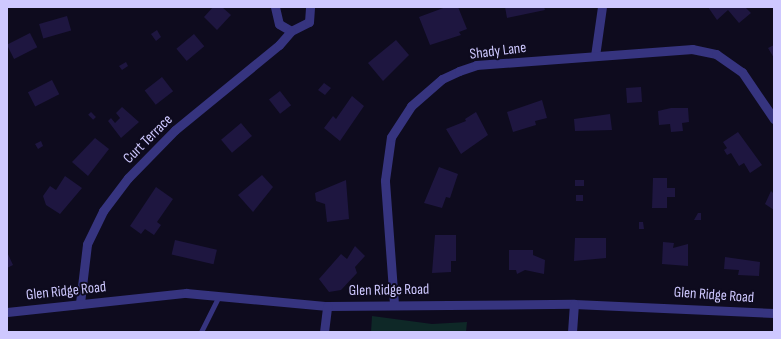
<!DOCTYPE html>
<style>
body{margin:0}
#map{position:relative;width:781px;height:339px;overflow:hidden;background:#0e0b1e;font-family:"Sofia Sans Condensed",sans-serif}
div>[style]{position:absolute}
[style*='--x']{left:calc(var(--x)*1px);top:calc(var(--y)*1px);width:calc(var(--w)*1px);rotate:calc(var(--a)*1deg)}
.green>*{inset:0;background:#0e2827}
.building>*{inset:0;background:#1e1640;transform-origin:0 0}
.service>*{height:4.5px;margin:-2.25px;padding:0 2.25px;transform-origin:2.25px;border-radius:2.25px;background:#36347f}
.minor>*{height:9px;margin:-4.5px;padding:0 4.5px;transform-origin:4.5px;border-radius:4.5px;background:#36347f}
span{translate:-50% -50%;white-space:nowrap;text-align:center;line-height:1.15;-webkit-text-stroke:4px #0e0b1e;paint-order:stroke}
.street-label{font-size:15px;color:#cec8ff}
.frame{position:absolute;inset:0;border:8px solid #cec8ff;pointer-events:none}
</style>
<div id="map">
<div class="green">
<div style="clip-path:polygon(372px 316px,432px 324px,467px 322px,466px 332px,371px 332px)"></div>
</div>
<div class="building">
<div style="clip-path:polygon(213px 7px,222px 7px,231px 15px,217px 30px,204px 17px)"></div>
<div style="clip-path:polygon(446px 7px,458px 7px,467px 29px,459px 32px,461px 35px,430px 45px,419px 17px)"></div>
<div style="clip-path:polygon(505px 7px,544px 7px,545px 10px,507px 18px)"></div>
<div style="clip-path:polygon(708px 7px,745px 7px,751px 13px,739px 23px,728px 10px,717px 20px)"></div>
<div style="left:67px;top:16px;width:15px;height:29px;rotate:74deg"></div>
<div style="clip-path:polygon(157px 30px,161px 37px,156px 41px,151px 34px)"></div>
<div style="left:30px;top:33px;width:16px;height:26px;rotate:63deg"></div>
<div style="left:194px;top:34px;width:16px;height:23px;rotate:50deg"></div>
<div style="clip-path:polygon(396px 40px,409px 55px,383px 81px,368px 63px)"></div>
<div style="clip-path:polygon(774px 45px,774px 58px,768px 48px)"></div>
<div style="clip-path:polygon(126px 62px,128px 66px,122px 70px,119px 66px)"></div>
<div style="left:162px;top:77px;width:18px;height:22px;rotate:52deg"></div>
<div style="left:52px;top:80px;width:16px;height:27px;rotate:63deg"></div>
<div style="clip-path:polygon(324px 83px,331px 88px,325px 95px,318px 90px)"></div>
<div style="left:641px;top:87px;width:15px;height:15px;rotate:86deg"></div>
<div style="left:280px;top:91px;width:18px;height:14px;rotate:52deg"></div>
<div style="clip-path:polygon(352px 96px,364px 106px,340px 141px,324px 128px,333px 116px,336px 119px)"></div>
<div style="clip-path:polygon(542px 100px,547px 118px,535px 121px,536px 125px,513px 132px,507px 112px)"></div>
<div style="clip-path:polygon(122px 107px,139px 122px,121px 138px,108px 121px,111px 118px,115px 123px,120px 118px,116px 113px)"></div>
<div style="clip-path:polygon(671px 108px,688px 108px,689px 122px,682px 123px,683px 131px,671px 132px,670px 124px,659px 125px,658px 111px)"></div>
<div style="left:91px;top:112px;width:7px;height:4px;rotate:45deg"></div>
<div style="clip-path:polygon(476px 112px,488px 135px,461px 154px,446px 129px,466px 121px,465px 119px)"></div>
<div style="clip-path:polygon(610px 114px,612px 130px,575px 131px,574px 119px)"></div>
<div style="left:241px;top:123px;width:17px;height:26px;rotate:50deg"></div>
<div style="clip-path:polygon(738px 132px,762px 165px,750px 173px,744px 163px,739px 166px,731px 153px,727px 155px,724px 150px,727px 148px,723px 142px)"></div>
<div style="clip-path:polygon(95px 138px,109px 149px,88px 176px,72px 162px)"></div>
<div style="clip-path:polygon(41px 141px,43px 146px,38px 149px,35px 144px)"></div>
<div style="clip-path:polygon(439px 167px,458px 174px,450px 198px,446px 197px,442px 208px,424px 203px)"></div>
<div style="clip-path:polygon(262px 175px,273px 187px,253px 212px,238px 195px)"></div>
<div style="clip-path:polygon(65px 176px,82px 188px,60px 214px,46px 205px,43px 196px,50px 186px,56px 190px)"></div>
<div style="clip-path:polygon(653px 178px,667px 178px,667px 188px,675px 188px,675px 197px,667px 197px,667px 208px,652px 208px)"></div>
<div style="clip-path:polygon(346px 180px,349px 219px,327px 222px,325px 204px,316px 201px,315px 193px)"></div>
<div style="left:584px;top:180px;width:6px;height:9px;rotate:90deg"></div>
<div style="clip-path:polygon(156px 187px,173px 199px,157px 222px,161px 225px,154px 235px,145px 229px,141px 234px,130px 226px)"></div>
<div style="clip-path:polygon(771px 191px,774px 194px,774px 210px,765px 204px)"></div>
<div style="left:576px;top:195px;width:7px;height:6px"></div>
<div style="clip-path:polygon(698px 213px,701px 213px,701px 220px,694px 220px)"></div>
<div style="clip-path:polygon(639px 222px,643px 222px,644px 229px,639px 229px)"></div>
<div style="clip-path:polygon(435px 235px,456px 235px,456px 261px,451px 261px,451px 272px,432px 273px)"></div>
<div style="clip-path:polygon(575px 238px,606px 238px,606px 258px,574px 261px)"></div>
<div style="left:175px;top:240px;width:43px;height:15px;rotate:13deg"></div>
<div style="clip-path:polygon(663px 242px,674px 243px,673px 248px,688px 244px,688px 266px,662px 264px)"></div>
<div style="clip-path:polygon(355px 246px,365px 256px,355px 267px,357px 273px,341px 290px,329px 292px,319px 279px,341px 254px,347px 259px)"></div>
<div style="clip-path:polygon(509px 250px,533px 250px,533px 255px,545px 260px,544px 274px,525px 270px,517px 274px,516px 270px,509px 270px)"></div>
<div style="clip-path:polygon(7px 252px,13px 265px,7px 268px)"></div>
<div style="clip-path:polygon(725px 257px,760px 262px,759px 276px,738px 275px,739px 270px,724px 269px)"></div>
</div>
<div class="service">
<div style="--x:201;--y:332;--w:40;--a:-63.4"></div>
</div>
<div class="minor">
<div style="--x:275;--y:7;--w:17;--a:77"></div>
<div style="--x:279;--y:24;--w:14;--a:30"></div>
<div style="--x:291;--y:31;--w:20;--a:-27"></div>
<div style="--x:309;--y:22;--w:15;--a:-86"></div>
<div style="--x:595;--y:56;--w:49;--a:-81.9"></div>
<div style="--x:80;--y:303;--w:59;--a:-83.2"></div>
<div style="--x:87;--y:244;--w:37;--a:-64"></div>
<div style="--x:103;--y:211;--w:41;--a:-52.9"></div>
<div style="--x:128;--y:178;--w:67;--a:-45.6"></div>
<div style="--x:175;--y:130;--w:134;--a:-39.3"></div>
<div style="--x:279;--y:45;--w:18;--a:-49"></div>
<div style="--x:394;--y:304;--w:124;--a:-94.2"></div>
<div style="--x:385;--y:180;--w:43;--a:-82.1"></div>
<div style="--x:391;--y:137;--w:37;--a:-57"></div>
<div style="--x:411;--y:106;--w:41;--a:-41.1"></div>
<div style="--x:442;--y:79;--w:19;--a:-25"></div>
<div style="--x:459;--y:71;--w:18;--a:-19"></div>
<div style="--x:476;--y:65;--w:217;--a:-4.2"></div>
<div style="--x:692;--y:49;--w:25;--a:12"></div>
<div style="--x:716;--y:54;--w:32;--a:35"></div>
<div style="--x:742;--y:72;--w:57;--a:55.8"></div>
<div style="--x:7;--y:312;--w:180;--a:-6.1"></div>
<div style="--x:186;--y:293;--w:142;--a:5.3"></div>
<div style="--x:327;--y:306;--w:247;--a:-0.5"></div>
<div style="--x:574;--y:304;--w:200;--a:2.6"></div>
<div style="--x:324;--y:332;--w:26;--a:-83"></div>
<div style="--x:572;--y:332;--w:28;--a:-86"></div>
</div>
<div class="street-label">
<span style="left:498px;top:51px;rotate:-7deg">Shady Lane</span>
<span style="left:148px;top:139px;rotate:-45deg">Curt Terrace</span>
<span style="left:389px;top:290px;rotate:-1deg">Glen Ridge Road</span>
<span style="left:66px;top:291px;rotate:-6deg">Glen Ridge Road</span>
<span style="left:714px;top:295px;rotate:4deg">Glen Ridge Road</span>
</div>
<div class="frame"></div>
</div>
